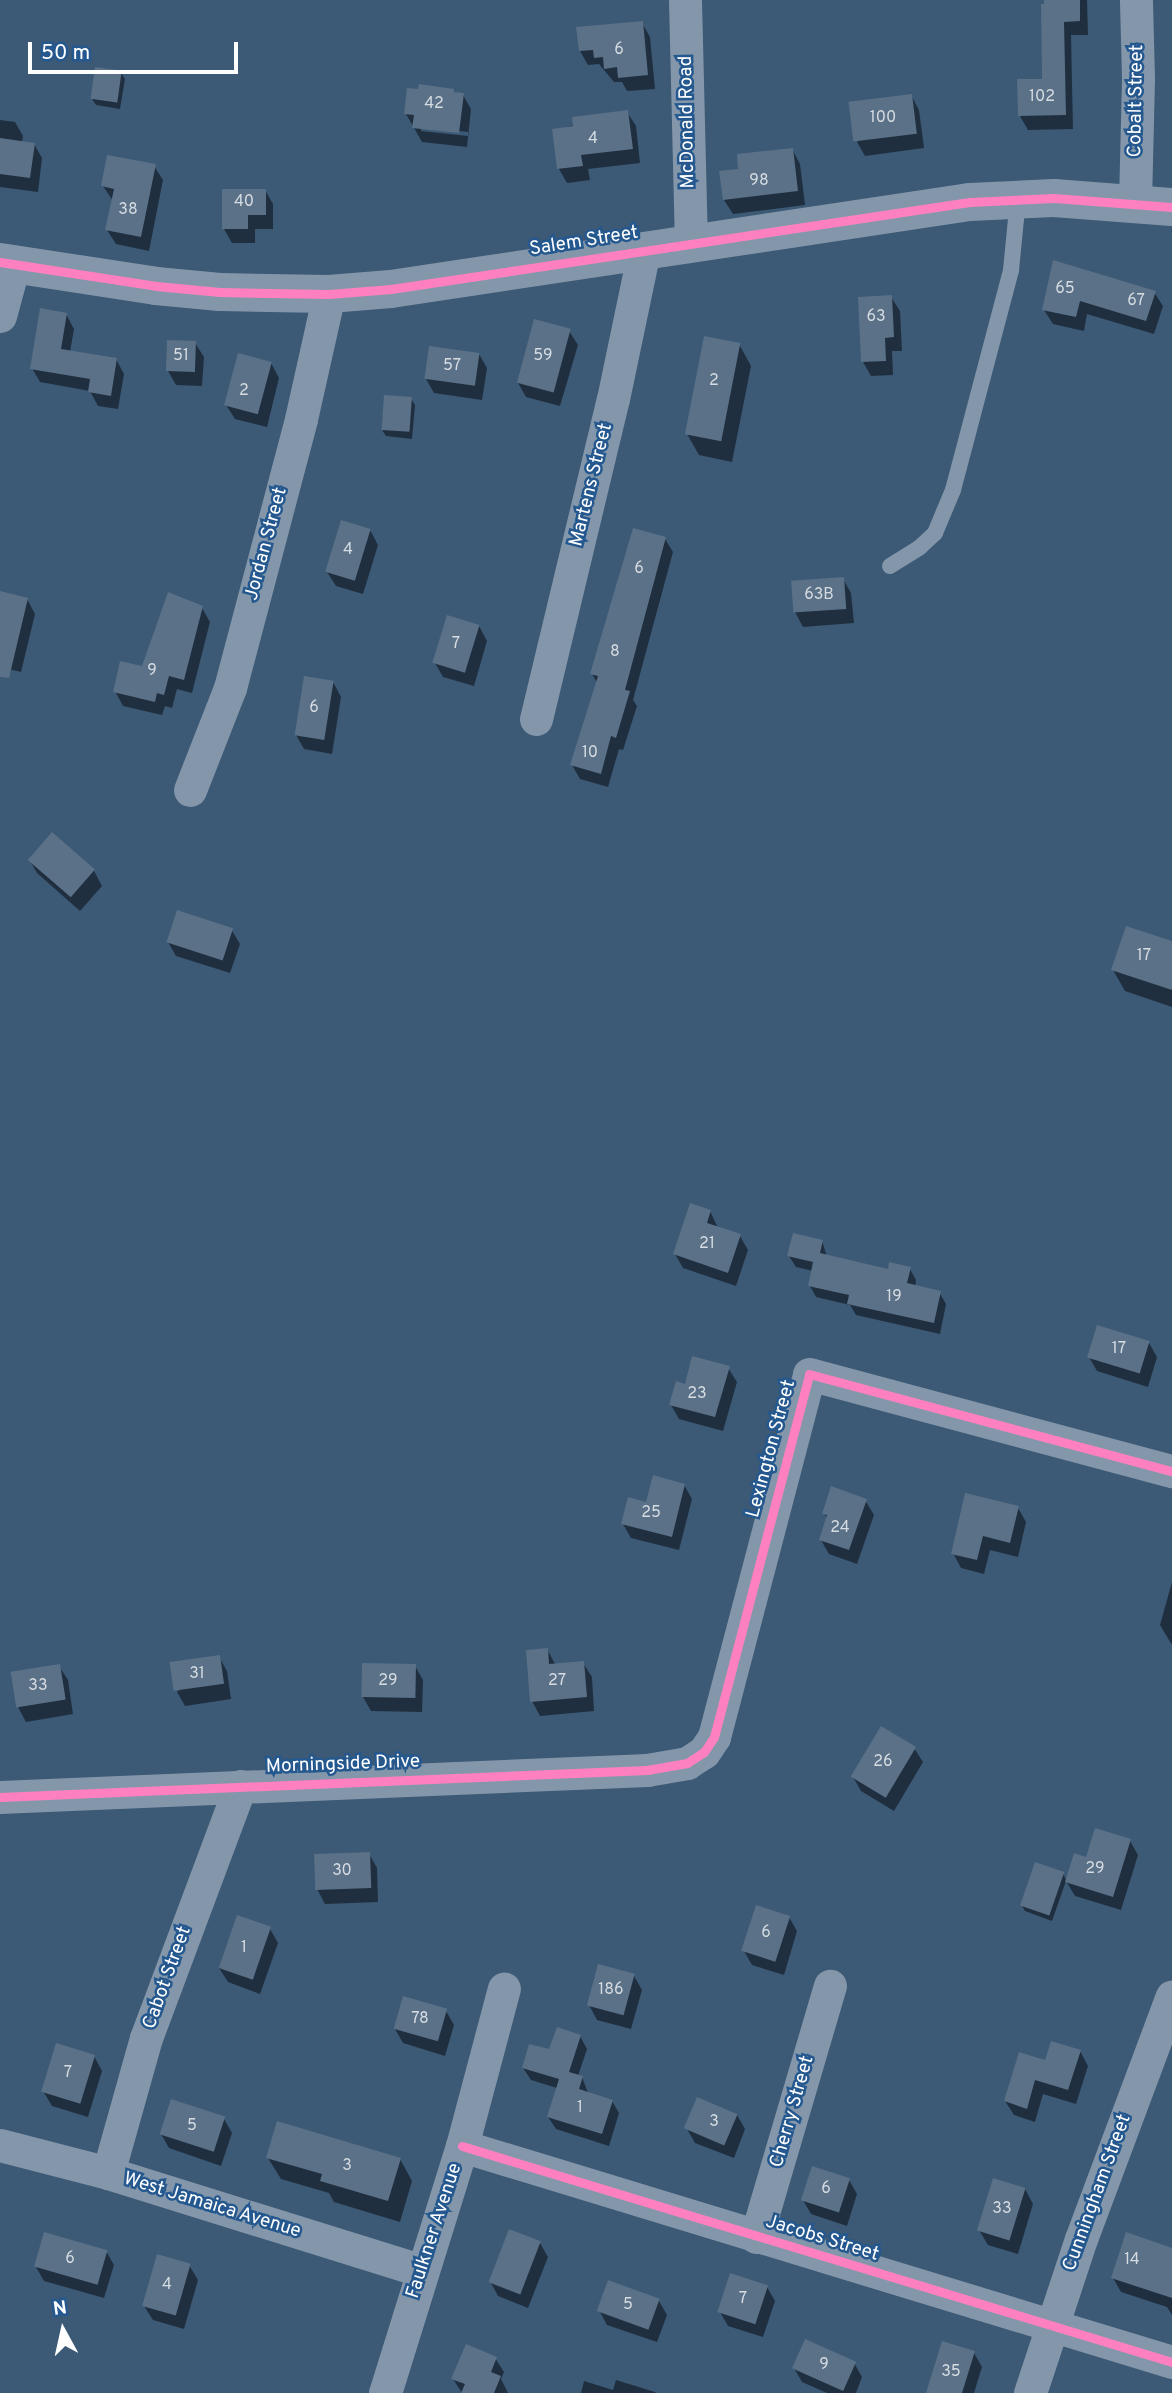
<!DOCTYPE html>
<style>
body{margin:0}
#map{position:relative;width:1172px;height:2393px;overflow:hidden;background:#3c5976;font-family:Overpass,sans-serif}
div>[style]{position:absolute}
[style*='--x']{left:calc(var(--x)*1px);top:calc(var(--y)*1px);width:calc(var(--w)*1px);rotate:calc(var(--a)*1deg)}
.shadow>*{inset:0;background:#0007}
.building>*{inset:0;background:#5a7188;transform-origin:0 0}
.service>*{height:16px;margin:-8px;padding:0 8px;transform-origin:8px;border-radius:8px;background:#8497aa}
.minor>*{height:33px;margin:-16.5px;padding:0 16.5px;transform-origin:16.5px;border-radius:16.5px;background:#8497aa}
.tertiary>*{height:38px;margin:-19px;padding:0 19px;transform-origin:19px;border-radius:19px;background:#8497aa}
.cycleway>*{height:9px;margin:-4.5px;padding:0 4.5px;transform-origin:4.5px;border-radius:4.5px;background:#ff80c0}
span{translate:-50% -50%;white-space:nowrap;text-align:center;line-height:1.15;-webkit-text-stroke:5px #24588f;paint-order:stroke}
.number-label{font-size:16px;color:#d6dce1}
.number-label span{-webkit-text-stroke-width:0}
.street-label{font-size:19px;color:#fff}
.north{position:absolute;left:28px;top:2295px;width:70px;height:70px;-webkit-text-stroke:5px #24588f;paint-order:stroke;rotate:352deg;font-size:19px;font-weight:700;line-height:28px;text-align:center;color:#fff}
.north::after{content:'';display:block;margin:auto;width:24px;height:32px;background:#fff;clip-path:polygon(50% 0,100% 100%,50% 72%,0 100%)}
.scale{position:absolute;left:28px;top:42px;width:210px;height:32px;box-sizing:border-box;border:4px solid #fff;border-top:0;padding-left:9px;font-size:21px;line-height:24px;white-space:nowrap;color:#fff;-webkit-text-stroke:5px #24588f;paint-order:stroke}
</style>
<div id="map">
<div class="shadow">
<div style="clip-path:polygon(1046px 0,1087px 0,1088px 35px,1071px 35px,1073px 129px,1028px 130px,1020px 116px,1044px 80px)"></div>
<div style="clip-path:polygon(642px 23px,650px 37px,655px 89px,627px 91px,622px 82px,614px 82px,599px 64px,588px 65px,580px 51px)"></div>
<div style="clip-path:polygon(121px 73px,125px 79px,120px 109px,96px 105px,92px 99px)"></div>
<div style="clip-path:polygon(evenodd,453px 90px,456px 94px,463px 95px,471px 109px,467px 147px,422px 142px,406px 114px,453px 90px,421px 127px,468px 132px,468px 136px,421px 131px,421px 127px)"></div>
<div style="clip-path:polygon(911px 95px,919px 110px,924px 148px,865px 156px,857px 142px)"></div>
<div style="clip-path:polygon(627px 112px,636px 126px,640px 163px,588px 169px,590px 180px,567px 183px,559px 169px,554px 130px)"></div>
<div style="clip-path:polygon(0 120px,15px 122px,23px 136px,22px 143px,34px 144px,42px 158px,38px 192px,0 187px)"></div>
<div style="clip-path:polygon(792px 149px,800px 164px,805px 205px,733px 214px,724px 200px,721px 173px,740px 170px)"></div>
<div style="clip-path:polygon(154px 166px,163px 180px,149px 251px,116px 244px,107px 230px,113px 201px,103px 186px)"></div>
<div style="clip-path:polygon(265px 190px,273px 204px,273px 229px,255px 229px,255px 243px,232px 243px,224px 229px)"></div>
<div style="clip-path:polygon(1055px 262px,1154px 292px,1163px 306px,1154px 334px,1087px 314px,1084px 331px,1053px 324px,1044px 310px)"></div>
<div style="clip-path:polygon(891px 297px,900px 311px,902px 351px,892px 351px,893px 375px,871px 376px,863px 362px)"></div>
<div style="clip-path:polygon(66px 314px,74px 329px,70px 352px,116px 359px,124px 374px,118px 409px,98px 406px,90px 391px,40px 382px,32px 368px)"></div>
<div style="clip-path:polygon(569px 331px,578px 345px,560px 406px,526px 397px,518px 383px)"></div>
<div style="clip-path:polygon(195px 343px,204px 357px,202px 386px,176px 385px,168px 371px)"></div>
<div style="clip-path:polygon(739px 344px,751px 366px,732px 462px,699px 455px,687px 434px)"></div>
<div style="clip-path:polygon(479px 354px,487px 368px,482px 400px,434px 393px,426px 379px)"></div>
<div style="clip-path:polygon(271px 363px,279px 378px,267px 427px,235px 419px,226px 405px)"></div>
<div style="clip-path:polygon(411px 399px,415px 405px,412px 439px,386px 436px,382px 430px)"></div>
<div style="clip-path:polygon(370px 530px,378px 545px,363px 594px,336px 586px,327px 572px)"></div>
<div style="clip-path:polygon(665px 539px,673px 552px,633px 700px,637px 706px,623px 750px,619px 749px,608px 787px,580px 779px,572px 765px,598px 684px,592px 674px)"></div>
<div style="clip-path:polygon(843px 579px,851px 593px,854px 623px,803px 627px,795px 612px)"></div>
<div style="clip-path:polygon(0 593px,27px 599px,35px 614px,21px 672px,0 667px)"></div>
<div style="clip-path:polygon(202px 608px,210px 622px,192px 693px,177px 689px,172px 708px,165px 706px,162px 715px,123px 706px,115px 691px,143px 668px)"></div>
<div style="clip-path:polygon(479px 626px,487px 641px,474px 686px,443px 677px,435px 663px)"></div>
<div style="clip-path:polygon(333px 682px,341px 697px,332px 754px,304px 749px,296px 735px)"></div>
<div style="clip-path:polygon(52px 834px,94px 871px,102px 886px,80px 911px,37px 873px,29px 859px)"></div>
<div style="clip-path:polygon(231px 929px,240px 944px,230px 973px,176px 956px,168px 942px)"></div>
<div style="clip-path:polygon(1172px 943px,1172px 1007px,1125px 991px,1113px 970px)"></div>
<div style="clip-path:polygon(710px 1211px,718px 1228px,740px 1236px,748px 1250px,736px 1286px,683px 1268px,675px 1254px)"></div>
<div style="clip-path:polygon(822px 1241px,827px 1257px,889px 1271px,910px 1269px,916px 1280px,915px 1287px,939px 1292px,946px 1304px,940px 1334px,856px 1315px,850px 1305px,816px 1297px,810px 1286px,813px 1271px,796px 1267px,789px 1256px)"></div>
<div style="clip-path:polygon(1149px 1343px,1157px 1357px,1148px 1387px,1097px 1371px,1089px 1357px)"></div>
<div style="clip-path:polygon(728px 1368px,737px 1382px,723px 1431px,679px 1419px,671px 1405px,686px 1386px)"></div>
<div style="clip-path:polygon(684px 1485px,692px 1499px,679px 1550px,631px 1538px,623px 1524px,647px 1504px)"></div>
<div style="clip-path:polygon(865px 1500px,874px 1515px,857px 1564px,829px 1554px,821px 1540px,828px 1520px,824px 1513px)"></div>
<div style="clip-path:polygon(1018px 1508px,1026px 1522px,1018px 1557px,990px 1550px,984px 1574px,961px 1568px,953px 1553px)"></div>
<div style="clip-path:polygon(1172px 1582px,1172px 1645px,1160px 1625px)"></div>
<div style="clip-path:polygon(547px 1649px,555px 1664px,583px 1663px,592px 1677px,594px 1711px,540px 1716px,532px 1701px)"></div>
<div style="clip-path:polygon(219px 1657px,227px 1671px,231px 1699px,185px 1706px,177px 1692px)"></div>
<div style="clip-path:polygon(59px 1666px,68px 1680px,73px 1714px,26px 1722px,18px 1707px)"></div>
<div style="clip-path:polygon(415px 1666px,423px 1680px,422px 1712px,371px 1711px,363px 1697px)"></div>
<div style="clip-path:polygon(914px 1748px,923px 1762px,894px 1811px,861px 1791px,853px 1777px)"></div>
<div style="clip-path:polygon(1130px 1841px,1138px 1855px,1121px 1910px,1075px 1896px,1066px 1881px,1052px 1921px,1025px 1911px,1021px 1904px,1063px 1874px,1067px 1881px,1087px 1859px)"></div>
<div style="clip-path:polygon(369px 1854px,377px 1868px,378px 1902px,325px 1904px,317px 1889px)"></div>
<div style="clip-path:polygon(789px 1917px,797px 1931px,784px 1975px,752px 1965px,744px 1951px)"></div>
<div style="clip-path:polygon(270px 1929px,278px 1943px,260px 1994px,228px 1982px,219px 1968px)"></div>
<div style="clip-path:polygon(634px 1976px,642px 1990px,631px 2029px,597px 2020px,589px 2005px)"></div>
<div style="clip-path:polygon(446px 2011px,454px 2025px,445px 2056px,403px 2043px,395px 2029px)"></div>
<div style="clip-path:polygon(580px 2036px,587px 2049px,578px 2076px,582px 2077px,588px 2093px,612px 2101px,619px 2113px,609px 2146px,556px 2129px,548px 2117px,557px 2088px,531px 2080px,523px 2068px)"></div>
<div style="clip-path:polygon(1080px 2051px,1088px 2066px,1076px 2104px,1043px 2094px,1035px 2122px,1014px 2115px,1005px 2101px,1046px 2062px)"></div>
<div style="clip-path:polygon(94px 2056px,102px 2071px,88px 2117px,52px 2106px,43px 2091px)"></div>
<div style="clip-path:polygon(737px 2115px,745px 2129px,734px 2158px,695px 2143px,687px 2129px)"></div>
<div style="clip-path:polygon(224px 2119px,232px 2133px,221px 2166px,169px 2148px,161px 2134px)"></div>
<div style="clip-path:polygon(268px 2158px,400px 2159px,412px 2181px,400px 2222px,334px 2202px,329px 2193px,281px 2179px)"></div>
<div style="clip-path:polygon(849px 2180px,857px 2194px,847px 2226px,811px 2214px,803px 2200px)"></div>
<div style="clip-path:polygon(1025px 2189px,1033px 2204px,1018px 2254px,988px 2245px,979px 2230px)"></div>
<div style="clip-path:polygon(540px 2243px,548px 2257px,528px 2308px,498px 2296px,490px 2281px)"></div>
<div style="clip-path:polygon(1172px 2250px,1172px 2315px,1167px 2307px,1121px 2292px,1113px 2278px)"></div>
<div style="clip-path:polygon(106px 2251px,114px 2265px,104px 2298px,44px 2281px,36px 2267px)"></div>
<div style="clip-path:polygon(189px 2265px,198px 2280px,184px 2329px,153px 2320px,144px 2306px)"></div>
<div style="clip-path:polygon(767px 2287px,775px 2301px,763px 2337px,728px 2326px,720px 2312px)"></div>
<div style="clip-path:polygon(659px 2301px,667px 2315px,657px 2342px,607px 2325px,599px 2310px)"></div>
<div style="clip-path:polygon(974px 2353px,982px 2367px,974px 2393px,929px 2393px)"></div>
<div style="clip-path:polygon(495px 2358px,504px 2372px,501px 2379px,508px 2393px,462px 2393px,453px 2379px)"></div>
<div style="clip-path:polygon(854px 2363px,862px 2377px,856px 2393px,827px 2393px,802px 2382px,794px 2368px)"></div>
<div style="clip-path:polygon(616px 2380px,655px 2392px,656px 2393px,581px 2393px,584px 2381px,613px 2390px)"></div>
</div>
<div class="building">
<div style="clip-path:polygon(1044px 0,1080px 0,1080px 21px,1064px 22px,1066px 115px,1018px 116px,1017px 79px,1042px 79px,1041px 4px,1044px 4px)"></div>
<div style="clip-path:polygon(643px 21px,648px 75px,618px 78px,617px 67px,604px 69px,603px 57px,594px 58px,593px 50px,579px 51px,576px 27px)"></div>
<div style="left:95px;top:67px;width:27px;height:32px;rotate:8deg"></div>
<div style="clip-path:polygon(419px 84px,454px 89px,454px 92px,464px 93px,459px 133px,412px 128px,414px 115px,404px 114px,407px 88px,418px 89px)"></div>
<div style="left:912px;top:94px;width:40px;height:64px;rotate:83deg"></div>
<div style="clip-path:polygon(628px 110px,633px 149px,581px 155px,583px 166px,557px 169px,552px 129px,573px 126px,572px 117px)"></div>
<div style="clip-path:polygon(0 138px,35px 143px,30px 178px,0 174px)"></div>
<div style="clip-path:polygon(793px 148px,798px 191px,723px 200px,719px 171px,738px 169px,737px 154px)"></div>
<div style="clip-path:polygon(107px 155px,156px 164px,141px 237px,105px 230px,114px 189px,101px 186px)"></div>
<div style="clip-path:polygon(222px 189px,266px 189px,266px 215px,248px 215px,248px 229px,222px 229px)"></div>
<div style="clip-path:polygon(1053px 260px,1156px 291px,1146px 321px,1080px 301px,1076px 317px,1042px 310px)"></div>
<div style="clip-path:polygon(892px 295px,894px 337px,885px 338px,886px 361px,861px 362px,858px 297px)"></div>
<div style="clip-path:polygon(40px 308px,67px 313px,61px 349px,117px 358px,111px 396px,88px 392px,90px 379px,30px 369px)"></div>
<div style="left:534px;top:319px;width:38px;height:66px;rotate:15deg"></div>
<div style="left:704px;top:336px;width:37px;height:100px;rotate:11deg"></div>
<div style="left:167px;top:340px;width:29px;height:31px;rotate:2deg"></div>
<div style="left:429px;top:346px;width:51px;height:33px;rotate:8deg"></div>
<div style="left:238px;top:353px;width:35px;height:54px;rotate:15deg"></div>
<div style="left:384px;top:395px;width:28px;height:35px;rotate:4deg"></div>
<div style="left:341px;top:520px;width:31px;height:54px;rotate:17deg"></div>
<div style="clip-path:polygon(633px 528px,666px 537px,625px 690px,630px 691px,616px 738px,611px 736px,601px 774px,570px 765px,598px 676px,590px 674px)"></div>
<div style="left:844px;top:577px;width:32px;height:53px;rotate:86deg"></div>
<div style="clip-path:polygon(0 591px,28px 598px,9px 678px,0 677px)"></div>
<div style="clip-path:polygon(168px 592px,203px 606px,184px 680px,169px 676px,164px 695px,157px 693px,155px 702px,113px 692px,120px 661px,142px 666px)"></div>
<div style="left:447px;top:615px;width:34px;height:50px;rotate:17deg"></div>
<div style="left:304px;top:676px;width:30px;height:60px;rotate:9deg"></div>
<div style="left:52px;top:832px;width:57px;height:37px;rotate:41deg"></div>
<div style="left:177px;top:910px;width:59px;height:34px;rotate:18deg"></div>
<div style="clip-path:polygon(1126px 926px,1172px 941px,1172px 990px,1111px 970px)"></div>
<div style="clip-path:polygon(690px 1203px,711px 1210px,707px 1223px,741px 1234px,728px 1273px,673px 1254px)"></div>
<div style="clip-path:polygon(793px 1233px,823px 1240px,820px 1253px,888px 1269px,889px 1262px,911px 1267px,907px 1283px,941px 1291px,934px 1323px,847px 1304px,849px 1295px,808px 1286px,813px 1262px,787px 1256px)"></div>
<div style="left:1097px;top:1325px;width:55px;height:34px;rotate:17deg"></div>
<div style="clip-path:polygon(692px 1356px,730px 1366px,715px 1417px,669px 1405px,676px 1381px,685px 1384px)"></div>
<div style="clip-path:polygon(653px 1475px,685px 1484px,672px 1537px,621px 1524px,628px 1497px,646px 1502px)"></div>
<div style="clip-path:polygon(831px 1486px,867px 1499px,849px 1550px,819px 1540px,827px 1515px,822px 1514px)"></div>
<div style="clip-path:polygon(965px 1493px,1019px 1506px,1010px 1543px,983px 1536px,977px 1560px,951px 1554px)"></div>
<div style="clip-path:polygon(548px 1648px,549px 1664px,584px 1661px,587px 1697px,530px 1702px,526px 1650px)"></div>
<div style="left:220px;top:1655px;width:29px;height:51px;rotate:82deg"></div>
<div style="left:362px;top:1663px;width:54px;height:34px;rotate:1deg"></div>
<div style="left:60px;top:1664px;width:36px;height:50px;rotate:81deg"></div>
<div style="left:881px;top:1726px;width:41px;height:59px;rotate:31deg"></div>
<div style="clip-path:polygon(1095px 1828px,1131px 1839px,1113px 1897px,1065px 1882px,1074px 1853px,1086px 1857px)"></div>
<div style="left:370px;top:1852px;width:36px;height:56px;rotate:88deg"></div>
<div style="left:1035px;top:1862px;width:31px;height:46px;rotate:19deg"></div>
<div style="left:756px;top:1905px;width:36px;height:48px;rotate:18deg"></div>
<div style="left:237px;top:1915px;width:36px;height:56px;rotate:19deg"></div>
<div style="left:598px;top:1964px;width:38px;height:43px;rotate:15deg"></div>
<div style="left:403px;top:1996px;width:46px;height:34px;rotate:16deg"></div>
<div style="clip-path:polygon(557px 2027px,581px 2035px,569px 2072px,583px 2076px,579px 2089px,613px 2100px,602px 2134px,547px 2117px,559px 2079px,522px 2068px,529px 2044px,549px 2049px)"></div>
<div style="clip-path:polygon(1051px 2041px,1081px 2050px,1068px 2090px,1035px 2080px,1027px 2109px,1004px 2101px,1019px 2052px,1045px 2060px)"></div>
<div style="left:56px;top:2043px;width:41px;height:51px;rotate:17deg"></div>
<div style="left:697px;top:2097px;width:44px;height:34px;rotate:23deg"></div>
<div style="left:171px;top:2099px;width:57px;height:37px;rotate:18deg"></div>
<div style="clip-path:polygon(277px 2121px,401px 2158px,388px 2201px,320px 2181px,322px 2174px,266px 2158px)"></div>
<div style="left:812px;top:2166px;width:40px;height:36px;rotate:18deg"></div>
<div style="left:993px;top:2178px;width:34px;height:55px;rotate:17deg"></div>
<div style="left:509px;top:2229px;width:34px;height:57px;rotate:21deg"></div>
<div style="left:44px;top:2232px;width:66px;height:36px;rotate:16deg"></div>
<div style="clip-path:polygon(1126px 2232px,1172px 2248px,1172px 2298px,1111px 2278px)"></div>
<div style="left:157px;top:2254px;width:35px;height:54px;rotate:16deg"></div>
<div style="left:730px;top:2273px;width:40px;height:41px;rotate:18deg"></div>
<div style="left:608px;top:2280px;width:55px;height:33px;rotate:20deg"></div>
<div style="left:805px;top:2339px;width:56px;height:32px;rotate:24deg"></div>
<div style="clip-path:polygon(942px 2341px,975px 2351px,962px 2393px,926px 2393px)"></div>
<div style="clip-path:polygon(466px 2344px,497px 2357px,491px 2372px,501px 2376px,494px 2393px,461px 2393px,465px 2384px,451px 2379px)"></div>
</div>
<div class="service">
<div style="--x:890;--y:566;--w:34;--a:-32"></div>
<div style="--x:919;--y:548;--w:22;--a:-43"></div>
<div style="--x:935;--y:533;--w:47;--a:-67.3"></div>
<div style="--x:953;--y:490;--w:228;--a:-75.2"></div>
<div style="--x:1011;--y:270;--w:51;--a:-84.4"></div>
<div style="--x:1016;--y:219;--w:20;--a:-96"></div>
</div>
<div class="minor">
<div style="--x:685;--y:0;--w:244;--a:88.6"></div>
<div style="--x:1135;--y:202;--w:124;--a:-88.6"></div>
<div style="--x:1138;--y:78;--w:78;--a:-91.5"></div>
<div style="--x:0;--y:316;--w:54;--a:-74.9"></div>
<div style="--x:536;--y:719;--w:329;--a:-76.5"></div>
<div style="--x:613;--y:399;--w:151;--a:-78.2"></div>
<div style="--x:190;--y:790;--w:110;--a:-68.6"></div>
<div style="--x:230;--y:688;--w:278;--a:-75.2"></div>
<div style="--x:301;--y:419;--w:128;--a:-77.4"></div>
<div style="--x:0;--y:1797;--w:648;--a:-2.39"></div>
<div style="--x:647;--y:1770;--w:41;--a:-9.9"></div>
<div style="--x:687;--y:1763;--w:20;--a:-33"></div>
<div style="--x:704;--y:1752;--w:18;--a:-56"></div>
<div style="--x:714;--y:1737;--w:375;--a:-75.3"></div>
<div style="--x:809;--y:1374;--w:376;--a:15"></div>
<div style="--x:0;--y:2145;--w:112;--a:14.5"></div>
<div style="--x:108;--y:2173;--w:329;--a:17.3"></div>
<div style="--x:462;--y:2146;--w:742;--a:16.92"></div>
<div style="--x:108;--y:2173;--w:140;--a:-74.3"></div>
<div style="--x:146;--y:2038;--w:269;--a:-69.5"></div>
<div style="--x:756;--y:2237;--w:262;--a:-73.6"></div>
<div style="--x:385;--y:2393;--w:259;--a:-72.7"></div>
<div style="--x:462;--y:2146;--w:163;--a:-75.1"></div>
<div style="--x:1030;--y:2393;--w:162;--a:-71.7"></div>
<div style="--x:1081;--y:2239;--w:259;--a:-69.5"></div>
</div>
<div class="tertiary">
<div style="--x:0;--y:262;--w:158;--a:8.7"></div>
<div style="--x:156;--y:286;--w:64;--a:5.4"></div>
<div style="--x:220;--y:292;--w:109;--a:1.1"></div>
<div style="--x:329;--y:294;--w:62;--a:-4.6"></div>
<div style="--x:391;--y:289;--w:585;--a:-8.55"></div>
<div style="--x:970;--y:202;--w:84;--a:-2.7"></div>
<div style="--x:1054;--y:198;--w:118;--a:4.4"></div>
</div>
<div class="cycleway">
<div style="--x:0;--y:262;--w:158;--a:8.7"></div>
<div style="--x:156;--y:286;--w:64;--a:5.4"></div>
<div style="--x:220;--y:292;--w:109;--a:1.1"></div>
<div style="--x:329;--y:294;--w:62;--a:-4.6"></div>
<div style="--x:391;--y:289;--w:585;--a:-8.55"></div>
<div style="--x:970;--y:202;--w:84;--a:-2.7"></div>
<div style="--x:1054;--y:198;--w:118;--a:4.4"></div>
<div style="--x:0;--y:1797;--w:648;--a:-2.39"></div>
<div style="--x:647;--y:1770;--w:41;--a:-9.9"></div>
<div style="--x:687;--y:1763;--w:20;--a:-33"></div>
<div style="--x:704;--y:1752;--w:18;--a:-56"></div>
<div style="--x:714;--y:1737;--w:375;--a:-75.3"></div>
<div style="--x:809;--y:1374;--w:376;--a:15"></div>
<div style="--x:462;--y:2146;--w:742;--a:16.92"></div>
</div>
<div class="number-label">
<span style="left:619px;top:50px">6</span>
<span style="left:1042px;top:97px">102</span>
<span style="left:434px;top:104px">42</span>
<span style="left:883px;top:118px">100</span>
<span style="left:593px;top:139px">4</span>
<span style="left:759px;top:181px">98</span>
<span style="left:244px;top:202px">40</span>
<span style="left:128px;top:210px">38</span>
<span style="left:1065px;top:289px">65</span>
<span style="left:1136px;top:301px">67</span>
<span style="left:876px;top:317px">63</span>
<span style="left:181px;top:356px">51</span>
<span style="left:543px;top:356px">59</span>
<span style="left:452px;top:366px">57</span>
<span style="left:714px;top:381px">2</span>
<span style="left:244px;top:391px">2</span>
<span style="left:348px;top:550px">4</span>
<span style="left:639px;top:569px">6</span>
<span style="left:819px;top:595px">63B</span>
<span style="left:456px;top:644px">7</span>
<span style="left:615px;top:652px">8</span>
<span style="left:152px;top:671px">9</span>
<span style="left:314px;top:708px">6</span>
<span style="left:590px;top:753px">10</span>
<span style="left:1144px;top:956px">17</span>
<span style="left:707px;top:1244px">21</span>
<span style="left:894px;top:1297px">19</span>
<span style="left:1119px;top:1349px">17</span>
<span style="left:697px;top:1394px">23</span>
<span style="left:651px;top:1513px">25</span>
<span style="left:840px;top:1528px">24</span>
<span style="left:197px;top:1674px">31</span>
<span style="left:388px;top:1681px">29</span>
<span style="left:557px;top:1681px">27</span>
<span style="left:38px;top:1686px">33</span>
<span style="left:883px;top:1762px">26</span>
<span style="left:1095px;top:1869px">29</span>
<span style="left:342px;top:1871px">30</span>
<span style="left:766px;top:1933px">6</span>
<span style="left:244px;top:1948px">1</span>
<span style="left:611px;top:1990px">186</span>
<span style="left:420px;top:2019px">78</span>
<span style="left:68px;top:2073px">7</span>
<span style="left:580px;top:2108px">1</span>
<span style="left:714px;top:2122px">3</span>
<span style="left:192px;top:2126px">5</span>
<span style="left:347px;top:2166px">3</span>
<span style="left:826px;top:2189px">6</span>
<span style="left:1002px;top:2209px">33</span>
<span style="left:70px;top:2259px">6</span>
<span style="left:1132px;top:2260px">14</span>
<span style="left:167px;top:2285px">4</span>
<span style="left:743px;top:2299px">7</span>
<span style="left:628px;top:2305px">5</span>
<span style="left:824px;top:2365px">9</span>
<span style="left:951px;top:2372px">35</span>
</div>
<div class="street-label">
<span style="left:1137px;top:101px;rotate:-89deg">Cobalt Street</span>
<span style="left:688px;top:122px;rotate:-91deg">McDonald Road</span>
<span style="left:584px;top:242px;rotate:-9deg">Salem Street</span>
<span style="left:592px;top:485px;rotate:-76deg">Martens Street</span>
<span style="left:267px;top:544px;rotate:-75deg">Jordan Street</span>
<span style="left:772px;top:1449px;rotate:-75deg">Lexington Street</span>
<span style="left:343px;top:1765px;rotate:-2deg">Morningside Drive</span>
<span style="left:168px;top:1978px;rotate:-70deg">Cabot Street</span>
<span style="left:793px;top:2112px;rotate:-74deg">Cherry Street</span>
<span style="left:1098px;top:2193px;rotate:-70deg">Cunningham Street</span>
<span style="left:212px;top:2206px;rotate:17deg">West Jamaica Avenue</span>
<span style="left:435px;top:2231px;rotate:-72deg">Faulkner Avenue</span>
<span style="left:822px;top:2239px;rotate:17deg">Jacobs Street</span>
</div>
<div class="north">N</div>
<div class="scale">50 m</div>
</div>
